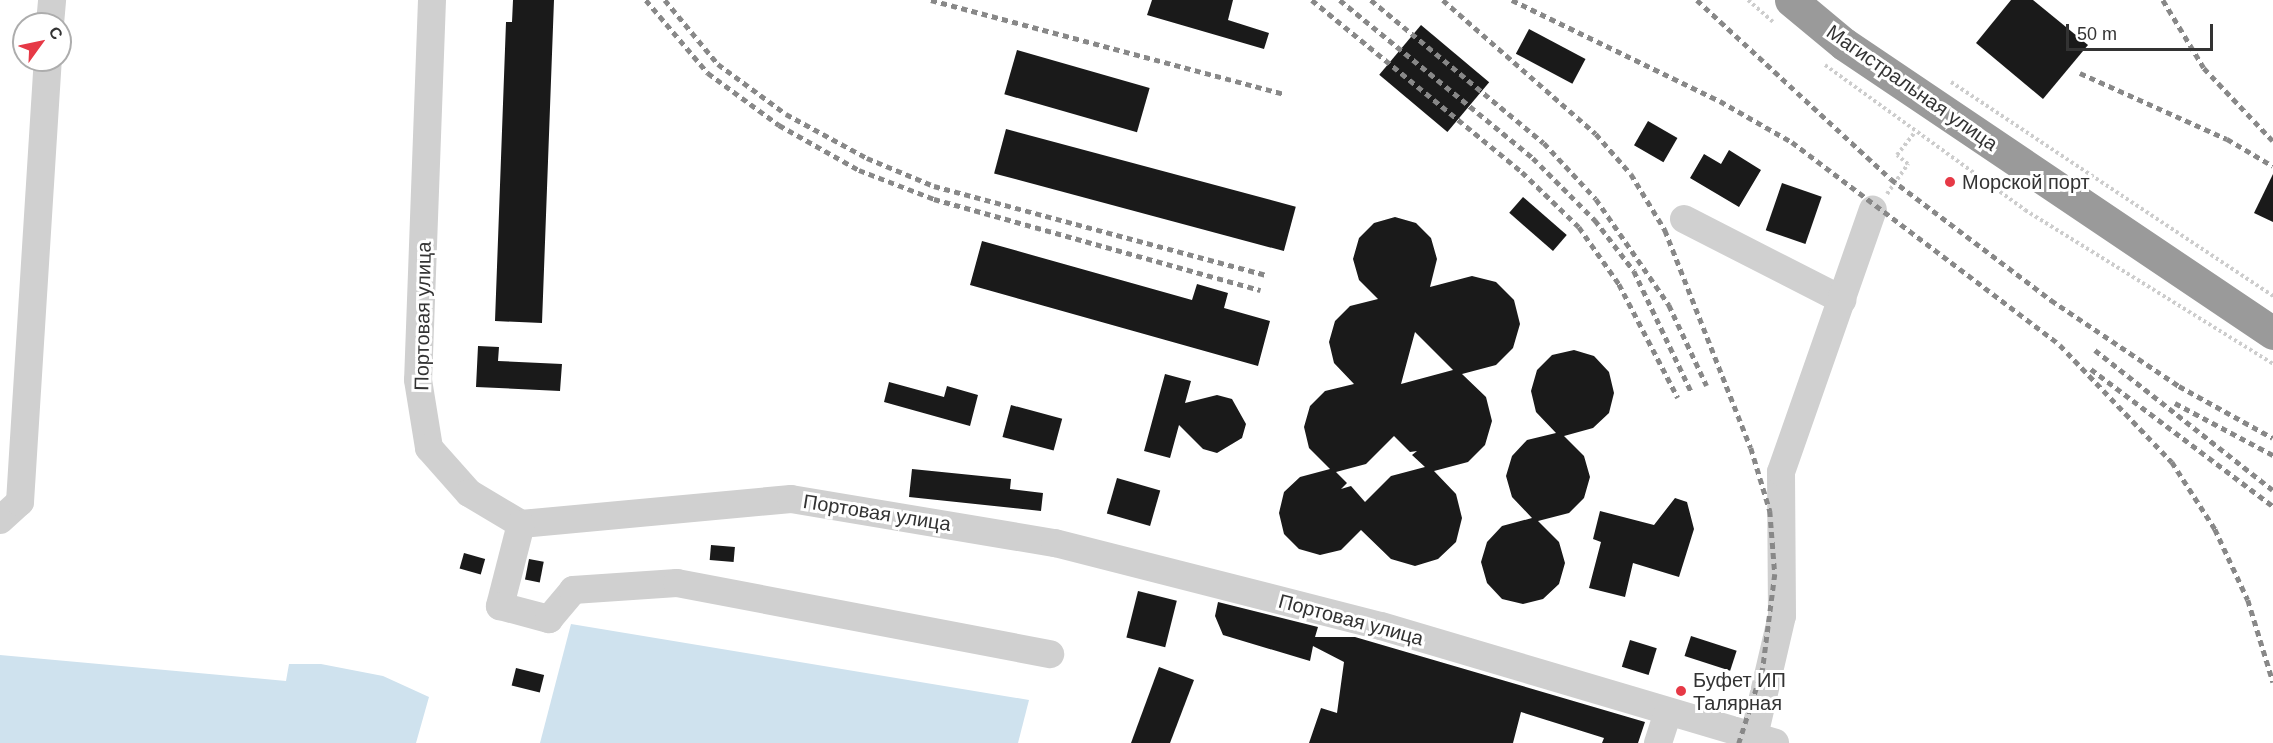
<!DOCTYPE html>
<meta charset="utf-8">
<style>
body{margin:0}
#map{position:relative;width:2273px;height:743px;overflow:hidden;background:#fff;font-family:Helvetica,sans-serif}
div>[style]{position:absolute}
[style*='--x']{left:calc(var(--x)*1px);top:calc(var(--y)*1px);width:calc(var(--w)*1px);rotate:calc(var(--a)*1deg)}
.water>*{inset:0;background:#cfe2ee}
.building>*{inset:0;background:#1a1a1a;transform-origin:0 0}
.path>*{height:4px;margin-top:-2px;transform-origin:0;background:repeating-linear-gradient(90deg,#cdcdcd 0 3px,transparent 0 6px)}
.minor>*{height:28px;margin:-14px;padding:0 14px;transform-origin:14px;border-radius:14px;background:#d0d0d0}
.highway>*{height:33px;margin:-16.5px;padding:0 16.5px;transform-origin:16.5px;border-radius:16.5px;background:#9a9a9a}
.rail>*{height:4.5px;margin-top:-2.25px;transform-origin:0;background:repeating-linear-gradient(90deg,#888 0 6px,transparent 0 10.5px)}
.dots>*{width:16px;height:16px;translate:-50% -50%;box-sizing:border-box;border:3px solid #fff;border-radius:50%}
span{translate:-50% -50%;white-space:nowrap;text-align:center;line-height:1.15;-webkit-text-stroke:6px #fff;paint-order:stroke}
.street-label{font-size:20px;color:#333}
.poi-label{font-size:20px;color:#333}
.left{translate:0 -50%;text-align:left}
.north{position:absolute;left:12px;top:12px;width:60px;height:60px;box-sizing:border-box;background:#fff;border:2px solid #adadad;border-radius:50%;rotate:57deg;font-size:16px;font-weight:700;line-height:24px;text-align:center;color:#333}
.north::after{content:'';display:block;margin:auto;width:21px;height:27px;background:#e63946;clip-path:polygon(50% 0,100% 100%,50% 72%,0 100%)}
.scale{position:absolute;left:2066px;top:24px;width:147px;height:27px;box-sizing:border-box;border:3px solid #333;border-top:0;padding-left:8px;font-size:18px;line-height:21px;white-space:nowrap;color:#333;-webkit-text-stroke:4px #fff;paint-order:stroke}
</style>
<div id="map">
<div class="water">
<div style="clip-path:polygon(571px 624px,1029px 700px,1018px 743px,540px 743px)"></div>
<div style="clip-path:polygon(0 655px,286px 681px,289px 664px,321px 664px,383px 676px,429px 697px,416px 743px,0 743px)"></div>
</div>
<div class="building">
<div style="clip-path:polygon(513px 0,554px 0,542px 323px,495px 321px,506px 22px,512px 22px)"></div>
<div style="clip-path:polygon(1152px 0,1233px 0,1228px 20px,1269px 33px,1264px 49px,1147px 15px)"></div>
<div style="clip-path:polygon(2011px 0,2033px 0,2088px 45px,2043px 99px,1976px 43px)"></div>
<div style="left:1421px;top:25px;width:89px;height:65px;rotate:40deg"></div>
<div style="left:1529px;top:29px;width:64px;height:28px;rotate:28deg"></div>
<div style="left:1017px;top:50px;width:138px;height:46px;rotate:16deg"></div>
<div style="left:1648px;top:121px;width:34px;height:28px;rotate:30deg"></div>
<div style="left:1006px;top:129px;width:300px;height:46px;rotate:15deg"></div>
<div style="clip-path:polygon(1729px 150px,1761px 170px,1739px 207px,1690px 178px,1704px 154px,1721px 164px)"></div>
<div style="clip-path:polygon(2273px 174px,2273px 222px,2254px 213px)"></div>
<div style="left:1782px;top:183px;width:42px;height:50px;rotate:19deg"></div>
<div style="left:1523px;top:197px;width:58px;height:21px;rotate:41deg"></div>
<div style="clip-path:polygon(evenodd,1395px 217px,1416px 223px,1431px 238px,1437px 259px,1430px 287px,1472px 276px,1496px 282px,1514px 300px,1520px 324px,1513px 348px,1496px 365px,1462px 374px,1486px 397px,1492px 421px,1485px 445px,1468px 462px,1434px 471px,1456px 494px,1462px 518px,1456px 542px,1438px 559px,1415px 566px,1391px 559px,1361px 530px,1341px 550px,1320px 555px,1299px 549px,1284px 534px,1279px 513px,1284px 492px,1300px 477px,1330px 469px,1309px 448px,1304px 427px,1310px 406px,1325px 391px,1354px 384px,1334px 363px,1329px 342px,1335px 321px,1350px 306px,1378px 299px,1359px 280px,1353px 259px,1359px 238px,1374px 223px,1395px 217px,1415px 332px,1453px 370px,1401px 384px,1415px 332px,1395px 217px,1394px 436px,1410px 452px,1417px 451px,1412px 455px,1425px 467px,1391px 476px,1365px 502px,1351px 486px,1341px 489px,1347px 483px,1336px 472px,1366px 464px,1394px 436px)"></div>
<div style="clip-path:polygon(982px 241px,1192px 300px,1197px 284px,1228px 293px,1224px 308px,1270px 321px,1258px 366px,970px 285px)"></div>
<div style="clip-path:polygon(478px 346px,499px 347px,498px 361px,562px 364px,560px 391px,476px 387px)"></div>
<div style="clip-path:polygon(1574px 350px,1594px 356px,1609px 372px,1614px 393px,1609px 413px,1593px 428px,1564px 436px,1584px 456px,1590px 477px,1584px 498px,1569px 513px,1538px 521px,1559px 542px,1565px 563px,1559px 584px,1543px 599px,1523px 604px,1502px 599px,1487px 583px,1481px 562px,1487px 542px,1502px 526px,1532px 518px,1512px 497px,1506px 476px,1512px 456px,1527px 440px,1556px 433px,1536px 412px,1531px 391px,1537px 370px,1552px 355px)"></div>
<div style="clip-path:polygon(1165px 374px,1191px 381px,1185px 403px,1217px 395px,1232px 399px,1246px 424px,1242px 438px,1217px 453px,1203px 449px,1179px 425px,1170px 458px,1144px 451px)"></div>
<div style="clip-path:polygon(889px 382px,944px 397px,947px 386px,978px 395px,970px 426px,884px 402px)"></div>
<div style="left:1011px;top:405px;width:53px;height:33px;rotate:15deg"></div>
<div style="clip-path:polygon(912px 469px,1011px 479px,1010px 489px,1043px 493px,1041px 511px,909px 497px)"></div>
<div style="left:1117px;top:478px;width:45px;height:37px;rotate:16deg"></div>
<div style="clip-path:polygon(1675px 498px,1687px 502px,1694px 529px,1679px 577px,1633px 563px,1625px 597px,1589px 588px,1601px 542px,1593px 539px,1600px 511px,1654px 525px)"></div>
<div style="left:711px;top:545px;width:24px;height:15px;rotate:5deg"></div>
<div style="left:464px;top:553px;width:22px;height:16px;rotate:16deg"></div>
<div style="left:529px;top:559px;width:15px;height:21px;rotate:11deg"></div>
<div style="left:1138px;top:591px;width:40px;height:48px;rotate:14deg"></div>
<div style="clip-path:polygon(1218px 602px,1318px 627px,1315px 637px,1355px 637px,1645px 722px,1638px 743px,1602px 743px,1604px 738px,1521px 712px,1513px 743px,1309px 743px,1321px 708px,1337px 713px,1344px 662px,1313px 646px,1310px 661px,1223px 635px,1215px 616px)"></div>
<div style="left:1691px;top:636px;width:48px;height:21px;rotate:18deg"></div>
<div style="left:1630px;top:640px;width:28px;height:28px;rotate:17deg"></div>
<div style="clip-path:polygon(1159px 667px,1194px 680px,1170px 743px,1131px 743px)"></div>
<div style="left:516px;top:668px;width:29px;height:18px;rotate:14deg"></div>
</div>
<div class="path">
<div style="--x:1748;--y:0;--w:33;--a:41"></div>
<div style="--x:1825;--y:65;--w:247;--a:35.9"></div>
<div style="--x:2025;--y:210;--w:292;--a:31.8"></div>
<div style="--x:1951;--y:82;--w:387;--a:33.6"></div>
<div style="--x:1887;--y:194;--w:37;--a:-55"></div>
<div style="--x:1908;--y:164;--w:14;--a:-141"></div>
<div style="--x:1897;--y:155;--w:29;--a:-52"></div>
</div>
<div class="minor">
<div style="--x:432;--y:0;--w:380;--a:92.1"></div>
<div style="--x:418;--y:380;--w:69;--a:80.8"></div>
<div style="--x:429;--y:448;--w:60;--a:48.4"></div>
<div style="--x:469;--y:493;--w:61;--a:30.8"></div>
<div style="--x:521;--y:524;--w:271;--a:-5.3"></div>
<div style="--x:791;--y:499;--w:268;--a:9.5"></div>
<div style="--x:1055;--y:543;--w:336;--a:14.3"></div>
<div style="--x:1381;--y:626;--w:411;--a:16.5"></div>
<div style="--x:50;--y:24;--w:24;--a:-85"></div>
<div style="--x:1684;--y:219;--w:178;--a:27.1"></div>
<div style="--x:0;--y:520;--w:27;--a:-42"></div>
<div style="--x:20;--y:502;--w:443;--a:-86.4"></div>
<div style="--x:521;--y:524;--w:85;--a:104.4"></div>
<div style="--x:500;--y:606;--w:51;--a:14.9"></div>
<div style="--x:549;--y:619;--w:38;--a:-50"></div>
<div style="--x:573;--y:590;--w:104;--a:-3.9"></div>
<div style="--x:677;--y:583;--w:380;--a:10.8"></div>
<div style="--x:1754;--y:736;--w:123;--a:-76.9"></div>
<div style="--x:1782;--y:616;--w:144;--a:-90.4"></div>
<div style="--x:1781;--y:472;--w:278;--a:-70.7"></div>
<div style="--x:1658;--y:743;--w:33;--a:-72"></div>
</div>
<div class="highway">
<div style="--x:1791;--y:0;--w:69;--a:39.7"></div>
<div style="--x:1844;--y:44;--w:517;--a:33.97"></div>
</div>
<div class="rail">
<div style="--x:646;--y:0;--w:96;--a:49.7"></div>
<div style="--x:708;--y:73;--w:88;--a:36.2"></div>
<div style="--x:779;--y:125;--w:92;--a:29.4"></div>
<div style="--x:859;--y:170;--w:80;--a:21.1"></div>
<div style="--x:934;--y:199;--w:339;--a:15.6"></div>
<div style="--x:665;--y:0;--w:83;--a:50.4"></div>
<div style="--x:718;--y:64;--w:84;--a:36.3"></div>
<div style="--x:786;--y:114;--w:92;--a:28.5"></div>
<div style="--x:867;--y:158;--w:73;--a:22.7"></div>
<div style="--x:934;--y:186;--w:343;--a:15"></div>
<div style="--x:931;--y:0;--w:366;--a:14.9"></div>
<div style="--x:1312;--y:0;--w:271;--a:39.3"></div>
<div style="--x:1522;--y:172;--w:79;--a:44"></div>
<div style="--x:1579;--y:227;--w:70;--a:54.9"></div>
<div style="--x:1619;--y:284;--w:128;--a:62.6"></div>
<div style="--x:1340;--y:0;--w:249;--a:39.3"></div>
<div style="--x:1533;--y:158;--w:88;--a:45"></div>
<div style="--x:1595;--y:220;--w:64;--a:52.6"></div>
<div style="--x:1634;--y:271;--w:135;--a:64.6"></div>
<div style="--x:1371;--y:0;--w:224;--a:39.6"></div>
<div style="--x:1544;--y:143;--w:76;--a:47.1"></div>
<div style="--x:1596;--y:199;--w:129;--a:55.4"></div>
<div style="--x:1669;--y:305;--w:89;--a:64.9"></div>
<div style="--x:1443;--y:0;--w:203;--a:41.2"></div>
<div style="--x:1596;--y:134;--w:53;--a:48.8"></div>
<div style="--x:1631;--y:174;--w:66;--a:58.7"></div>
<div style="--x:1665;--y:230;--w:234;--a:68.5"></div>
<div style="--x:1751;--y:448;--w:66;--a:73.2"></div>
<div style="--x:1770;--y:511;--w:63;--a:85.5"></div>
<div style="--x:1775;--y:574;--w:95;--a:97.3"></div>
<div style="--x:1763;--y:668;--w:79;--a:107.7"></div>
<div style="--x:1512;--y:0;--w:231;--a:25.9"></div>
<div style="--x:1720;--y:101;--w:83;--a:29.7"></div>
<div style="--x:1792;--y:142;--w:336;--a:37.1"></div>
<div style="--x:2060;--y:345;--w:162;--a:46.3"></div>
<div style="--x:2172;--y:462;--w:80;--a:57.3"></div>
<div style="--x:2215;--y:529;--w:78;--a:65.1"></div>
<div style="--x:2248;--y:600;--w:86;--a:73"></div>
<div style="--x:1697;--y:0;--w:264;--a:42.7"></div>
<div style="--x:1891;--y:179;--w:201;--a:37.1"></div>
<div style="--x:2051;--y:300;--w:154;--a:33.9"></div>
<div style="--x:2179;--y:386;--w:107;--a:29"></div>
<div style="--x:2163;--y:0;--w:79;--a:58.9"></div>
<div style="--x:2204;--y:68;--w:100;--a:46.6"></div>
<div style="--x:2080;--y:73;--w:161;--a:24.2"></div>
<div style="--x:2227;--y:139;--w:53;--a:30.4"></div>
<div style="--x:2095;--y:350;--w:226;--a:38.2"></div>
<div style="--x:2091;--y:369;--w:228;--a:37"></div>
<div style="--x:2175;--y:403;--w:111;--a:28"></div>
</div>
<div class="dots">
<div style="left:1950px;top:182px;background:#e63946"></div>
<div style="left:1681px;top:691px;background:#e63946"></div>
</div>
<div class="street-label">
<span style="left:1912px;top:88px;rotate:35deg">Магистральная улица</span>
<span style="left:423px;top:316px;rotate:-89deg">Портовая улица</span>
<span style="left:877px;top:513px;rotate:9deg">Портовая улица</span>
<span style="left:1351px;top:620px;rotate:15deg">Портовая улица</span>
</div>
<div class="poi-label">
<span class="left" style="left:1962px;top:182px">Морской порт</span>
<span class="left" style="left:1693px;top:692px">Буфет ИП<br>Талярная</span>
</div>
<div class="north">С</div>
<div class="scale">50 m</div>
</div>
